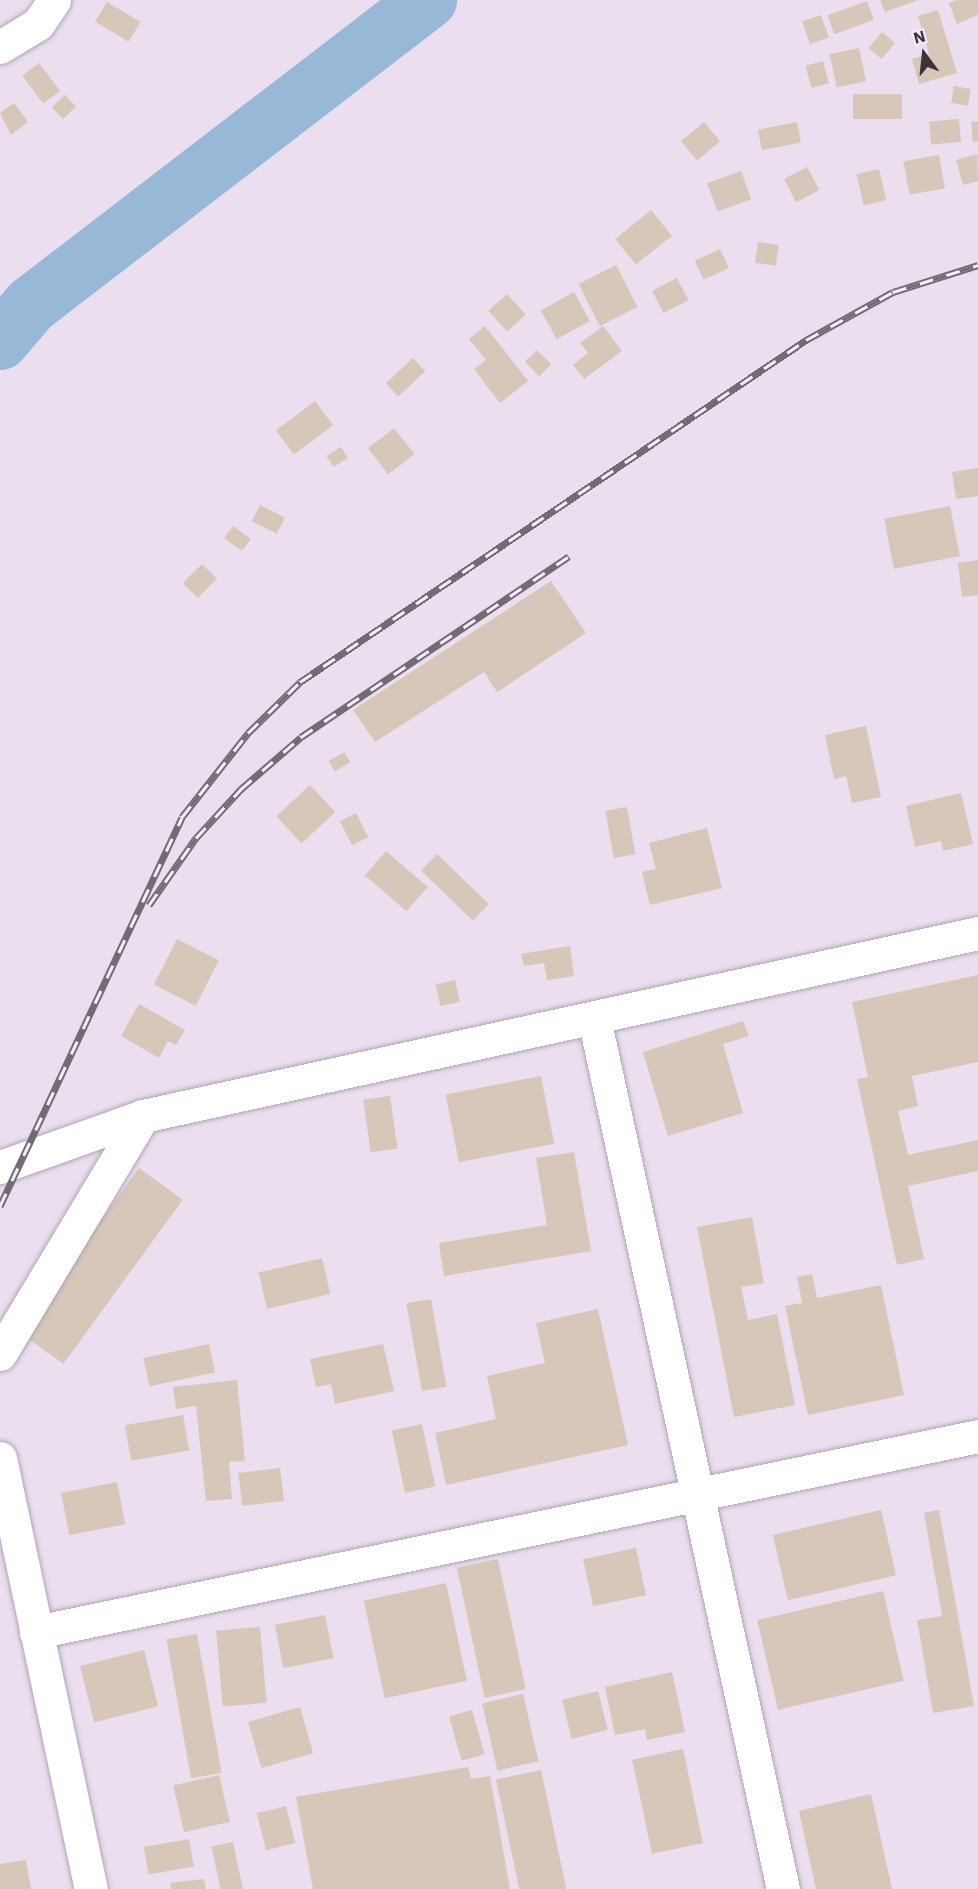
<!DOCTYPE html>
<style>
body{margin:0}
#map{position:relative;width:978px;height:1889px;overflow:hidden;background:#eadeef;font-family:"IBM Plex Sans",sans-serif}
div>[style]{position:absolute}
[style*='--x']{left:calc(var(--x)*1px);top:calc(var(--y)*1px);width:calc(var(--w)*1px);rotate:calc(var(--a)*1deg)}
.river>*{height:58px;margin:-29px;padding:0 29px;transform-origin:29px;border-radius:29px;background:#97b8d6}
.building>*{inset:0;background:#d6c7b9;transform-origin:0 0}
.roads{filter:drop-shadow(0 0 2px #b1a5b5) drop-shadow(0 0 2px #b1a5b5)}
.street>*{height:33px;margin:-16.5px;padding:0 16.5px;transform-origin:16.5px;border-radius:16.5px;background:#fff}
.secondary>*{height:33px;margin:-16.5px;padding:0 16.5px;transform-origin:16.5px;border-radius:16.5px;background:#fff}
.rail>*{height:7px;margin-top:-3.5px;transform-origin:0;background:repeating-linear-gradient(90deg,#f8ebfc 0 14px,#726b75 0 28px);box-sizing:border-box;border-block:2px solid #726b75}
span{translate:-50% -50%;white-space:nowrap;text-align:center;line-height:1.15;-webkit-text-stroke:6px #f8ebfc;paint-order:stroke}
.north{position:absolute;left:894px;top:24px;width:60px;height:60px;-webkit-text-stroke:4px #f8ebfc;paint-order:stroke;rotate:345deg;font-size:16px;font-weight:700;line-height:24px;text-align:center;color:#39343a}
.north::after{content:'';display:block;margin:auto;width:21px;height:27px;background:#39343a;clip-path:polygon(50% 0,100% 100%,50% 72%,0 100%)}
</style>
<div id="map">
<div class="river">
<div style="--x:0;--y:341;--w:48;--a:-49.3"></div>
<div style="--x:31;--y:305;--w:501;--a:-37.53"></div>
</div>
<div class="building">
<div style="clip-path:polygon(880px 0,918px 0,885px 12px)"></div>
<div style="clip-path:polygon(957px 0,978px 0,978px 15px,957px 24px,949px 3px)"></div>
<div style="left:867px;top:1px;width:20px;height:42px;rotate:70deg"></div>
<div style="left:107px;top:2px;width:39px;height:23px;rotate:31deg"></div>
<div style="clip-path:polygon(938px 10px,957px 73px,919px 84px,912px 59px,929px 54px,918px 16px)"></div>
<div style="left:821px;top:15px;width:24px;height:20px;rotate:71deg"></div>
<div style="left:882px;top:32px;width:17px;height:21px;rotate:40deg"></div>
<div style="left:859px;top:48px;width:34px;height:30px;rotate:78deg"></div>
<div style="left:823px;top:61px;width:23px;height:18px;rotate:75deg"></div>
<div style="left:39px;top:63px;width:35px;height:21px;rotate:53deg"></div>
<div style="left:954px;top:86px;width:17px;height:17px;rotate:10deg"></div>
<div style="left:902px;top:94px;width:25px;height:49px;rotate:90deg"></div>
<div style="left:65px;top:95px;width:16px;height:18px;rotate:47deg"></div>
<div style="clip-path:polygon(14px 103px,28px 122px,11px 135px,0 113px)"></div>
<div style="left:959px;top:119px;width:23px;height:30px;rotate:85deg"></div>
<div style="clip-path:polygon(978px 121px,978px 141px,973px 142px,971px 122px)"></div>
<div style="left:704px;top:122px;width:25px;height:30px;rotate:50deg"></div>
<div style="left:797px;top:122px;width:21px;height:40px;rotate:79deg"></div>
<div style="clip-path:polygon(977px 154px,978px 181px,963px 185px,956px 160px)"></div>
<div style="left:939px;top:155px;width:34px;height:36px;rotate:80deg"></div>
<div style="left:807px;top:167px;width:26px;height:26px;rotate:62deg"></div>
<div style="left:879px;top:169px;width:32px;height:23px;rotate:77deg"></div>
<div style="left:741px;top:171px;width:30px;height:36px;rotate:70deg"></div>
<div style="left:651px;top:210px;width:33px;height:46px;rotate:51deg"></div>
<div style="left:758px;top:242px;width:21px;height:21px;rotate:8deg"></div>
<div style="left:720px;top:249px;width:21px;height:28px;rotate:65deg"></div>
<div style="left:616px;top:265px;width:47px;height:42px;rotate:63deg"></div>
<div style="left:677px;top:278px;width:25px;height:28px;rotate:63deg"></div>
<div style="left:574px;top:292px;width:33px;height:38px;rotate:61deg"></div>
<div style="left:507px;top:294px;width:28px;height:25px;rotate:48deg"></div>
<div style="clip-path:polygon(485px 326px,528px 381px,500px 403px,474px 369px,486px 360px,469px 339px)"></div>
<div style="clip-path:polygon(603px 326px,622px 351px,584px 379px,573px 365px,588px 353px,580px 343px)"></div>
<div style="left:537px;top:350px;width:20px;height:17px;rotate:45deg"></div>
<div style="left:413px;top:358px;width:18px;height:37px;rotate:47deg"></div>
<div style="left:315px;top:401px;width:30px;height:49px;rotate:53deg"></div>
<div style="left:394px;top:428px;width:33px;height:33px;rotate:52deg"></div>
<div style="left:341px;top:447px;width:13px;height:17px;rotate:58deg"></div>
<div style="clip-path:polygon(978px 468px,978px 496px,956px 499px,952px 472px)"></div>
<div style="left:260px;top:505px;width:28px;height:18px;rotate:27deg"></div>
<div style="left:950px;top:506px;width:51px;height:67px;rotate:79deg"></div>
<div style="left:233px;top:526px;width:22px;height:15px;rotate:36deg"></div>
<div style="clip-path:polygon(978px 560px,978px 595px,962px 597px,958px 563px)"></div>
<div style="left:202px;top:564px;width:21px;height:27px;rotate:45deg"></div>
<div style="clip-path:polygon(551px 581px,586px 633px,497px 692px,484px 672px,375px 742px,353px 710px)"></div>
<div style="clip-path:polygon(866px 726px,881px 797px,852px 803px,846px 776px,834px 779px,825px 735px)"></div>
<div style="left:344px;top:752px;width:12px;height:18px;rotate:59deg"></div>
<div style="left:310px;top:785px;width:37px;height:46px;rotate:47deg"></div>
<div style="clip-path:polygon(961px 793px,973px 844px,943px 851px,941px 841px,915px 847px,906px 806px)"></div>
<div style="left:627px;top:807px;width:48px;height:22px;rotate:80deg"></div>
<div style="left:356px;top:813px;width:27px;height:18px;rotate:63deg"></div>
<div style="clip-path:polygon(707px 828px,722px 888px,650px 905px,642px 872px,656px 869px,649px 843px)"></div>
<div style="left:386px;top:851px;width:55px;height:32px;rotate:41deg"></div>
<div style="left:437px;top:854px;width:72px;height:23px;rotate:44deg"></div>
<div style="left:177px;top:939px;width:47px;height:51px;rotate:27deg"></div>
<div style="clip-path:polygon(570px 946px,574px 976px,547px 980px,544px 963px,524px 966px,521px 954px)"></div>
<div style="clip-path:polygon(978px 975px,978px 1062px,912px 1076px,918px 1106px,898px 1111px,908px 1155px,978px 1140px,978px 1171px,908px 1186px,924px 1259px,897px 1265px,857px 1079px,868px 1077px,852px 1002px)"></div>
<div style="left:455px;top:980px;width:22px;height:20px;rotate:77deg"></div>
<div style="clip-path:polygon(139px 1004px,185px 1030px,176px 1045px,168px 1041px,159px 1058px,121px 1036px)"></div>
<div style="clip-path:polygon(743px 1021px,749px 1036px,723px 1044px,743px 1113px,668px 1136px,643px 1052px)"></div>
<div style="left:541px;top:1076px;width:69px;height:97px;rotate:79deg"></div>
<div style="left:390px;top:1096px;width:53px;height:27px;rotate:82deg"></div>
<div style="clip-path:polygon(574px 1152px,591px 1251px,444px 1276px,439px 1243px,547px 1225px,536px 1158px)"></div>
<div style="left:139px;top:1168px;width:54px;height:203px;rotate:36deg"></div>
<div style="clip-path:polygon(752px 1217px,764px 1283px,741px 1287px,748px 1320px,777px 1314px,795px 1405px,734px 1417px,697px 1227px)"></div>
<div style="left:322px;top:1258px;width:37px;height:65px;rotate:77deg"></div>
<div style="clip-path:polygon(812px 1274px,817px 1298px,881px 1285px,904px 1395px,808px 1415px,785px 1306px,802px 1303px,797px 1277px)"></div>
<div style="left:431px;top:1299px;width:89px;height:25px;rotate:80deg"></div>
<div style="clip-path:polygon(598px 1309px,628px 1445px,446px 1485px,435px 1433px,496px 1419px,487px 1376px,545px 1363px,536px 1323px)"></div>
<div style="left:209px;top:1344px;width:29px;height:67px;rotate:78deg"></div>
<div style="clip-path:polygon(383px 1344px,394px 1391px,335px 1404px,331px 1384px,316px 1387px,310px 1359px)"></div>
<div style="clip-path:polygon(237px 1380px,245px 1461px,229px 1462px,232px 1499px,206px 1501px,196px 1406px,176px 1409px,173px 1387px)"></div>
<div style="left:183px;top:1415px;width:36px;height:59px;rotate:80deg"></div>
<div style="left:422px;top:1424px;width:64px;height:31px;rotate:78deg"></div>
<div style="left:280px;top:1468px;width:33px;height:42px;rotate:83deg"></div>
<div style="left:117px;top:1482px;width:43px;height:57px;rotate:79deg"></div>
<div style="left:881px;top:1510px;width:67px;height:111px;rotate:77deg"></div>
<div style="clip-path:polygon(939px 1510px,974px 1706px,933px 1713px,917px 1620px,942px 1616px,924px 1513px)"></div>
<div style="left:636px;top:1548px;width:48px;height:54px;rotate:78deg"></div>
<div style="left:498px;top:1559px;width:133px;height:42px;rotate:78deg"></div>
<div style="left:446px;top:1583px;width:100px;height:84px;rotate:78deg"></div>
<div style="left:883px;top:1591px;width:92px;height:129px;rotate:77deg"></div>
<div style="left:325px;top:1615px;width:44px;height:51px;rotate:79deg"></div>
<div style="left:260px;top:1627px;width:76px;height:44px;rotate:85deg"></div>
<div style="left:197px;top:1634px;width:141px;height:31px;rotate:80deg"></div>
<div style="left:144px;top:1650px;width:58px;height:66px;rotate:76deg"></div>
<div style="clip-path:polygon(672px 1672px,685px 1732px,647px 1740px,645px 1729px,615px 1735px,605px 1687px)"></div>
<div style="left:598px;top:1691px;width:40px;height:37px;rotate:76deg"></div>
<div style="left:523px;top:1694px;width:69px;height:42px;rotate:77deg"></div>
<div style="left:300px;top:1707px;width:48px;height:54px;rotate:74deg"></div>
<div style="left:472px;top:1710px;width:46px;height:24px;rotate:74deg"></div>
<div style="left:683px;top:1749px;width:96px;height:52px;rotate:78deg"></div>
<div style="clip-path:polygon(468px 1767px,471px 1779px,490px 1776px,510px 1889px,313px 1889px,296px 1797px)"></div>
<div style="left:541px;top:1770px;width:122px;height:46px;rotate:78deg"></div>
<div style="left:219px;top:1775px;width:48px;height:47px;rotate:77deg"></div>
<div style="clip-path:polygon(871px 1794px,892px 1889px,816px 1889px,799px 1811px)"></div>
<div style="left:286px;top:1806px;width:38px;height:30px;rotate:76deg"></div>
<div style="left:189px;top:1839px;width:28px;height:46px;rotate:80deg"></div>
<div style="left:233px;top:1842px;width:48px;height:22px;rotate:78deg"></div>
<div style="clip-path:polygon(26px 1860px,31px 1889px,0 1889px,0 1864px)"></div>
<div style="clip-path:polygon(204px 1879px,206px 1889px,171px 1889px,170px 1883px)"></div>
</div>
<div class="roads">
<div class="street">
<div style="--x:594;--y:1018;--w:891;--a:77.76"></div>
<div style="--x:0;--y:1354;--w:278;--a:-59"></div>
<div style="--x:0;--y:1458;--w:441;--a:78.1"></div>
<div style="--x:36;--y:1632;--w:962;--a:-11.75"></div>
</div>
<div class="secondary">
<div style="--x:0;--y:47;--w:44;--a:-31.2"></div>
<div style="--x:38;--y:24;--w:29;--a:-56"></div>
<div style="--x:0;--y:1167;--w:152;--a:-19.6"></div>
<div style="--x:143;--y:1116;--w:855;--a:-12.36"></div>
</div>
</div>
<div class="rail">
<div style="--x:149;--y:905;--w:82;--a:-55"></div>
<div style="--x:196;--y:838;--w:67;--a:-47.4"></div>
<div style="--x:241;--y:789;--w:79;--a:-40.9"></div>
<div style="--x:301;--y:737;--w:323;--a:-34"></div>
<div style="--x:0;--y:1206;--w:429;--a:-64.9"></div>
<div style="--x:182;--y:817;--w:107;--a:-51.8"></div>
<div style="--x:248;--y:733;--w:73;--a:-44.4"></div>
<div style="--x:300;--y:682;--w:611;--a:-34.05"></div>
<div style="--x:806;--y:340;--w:99;--a:-28.9"></div>
<div style="--x:893;--y:292;--w:89;--a:-17.6"></div>
</div>
<div class="north">N</div>
</div>
